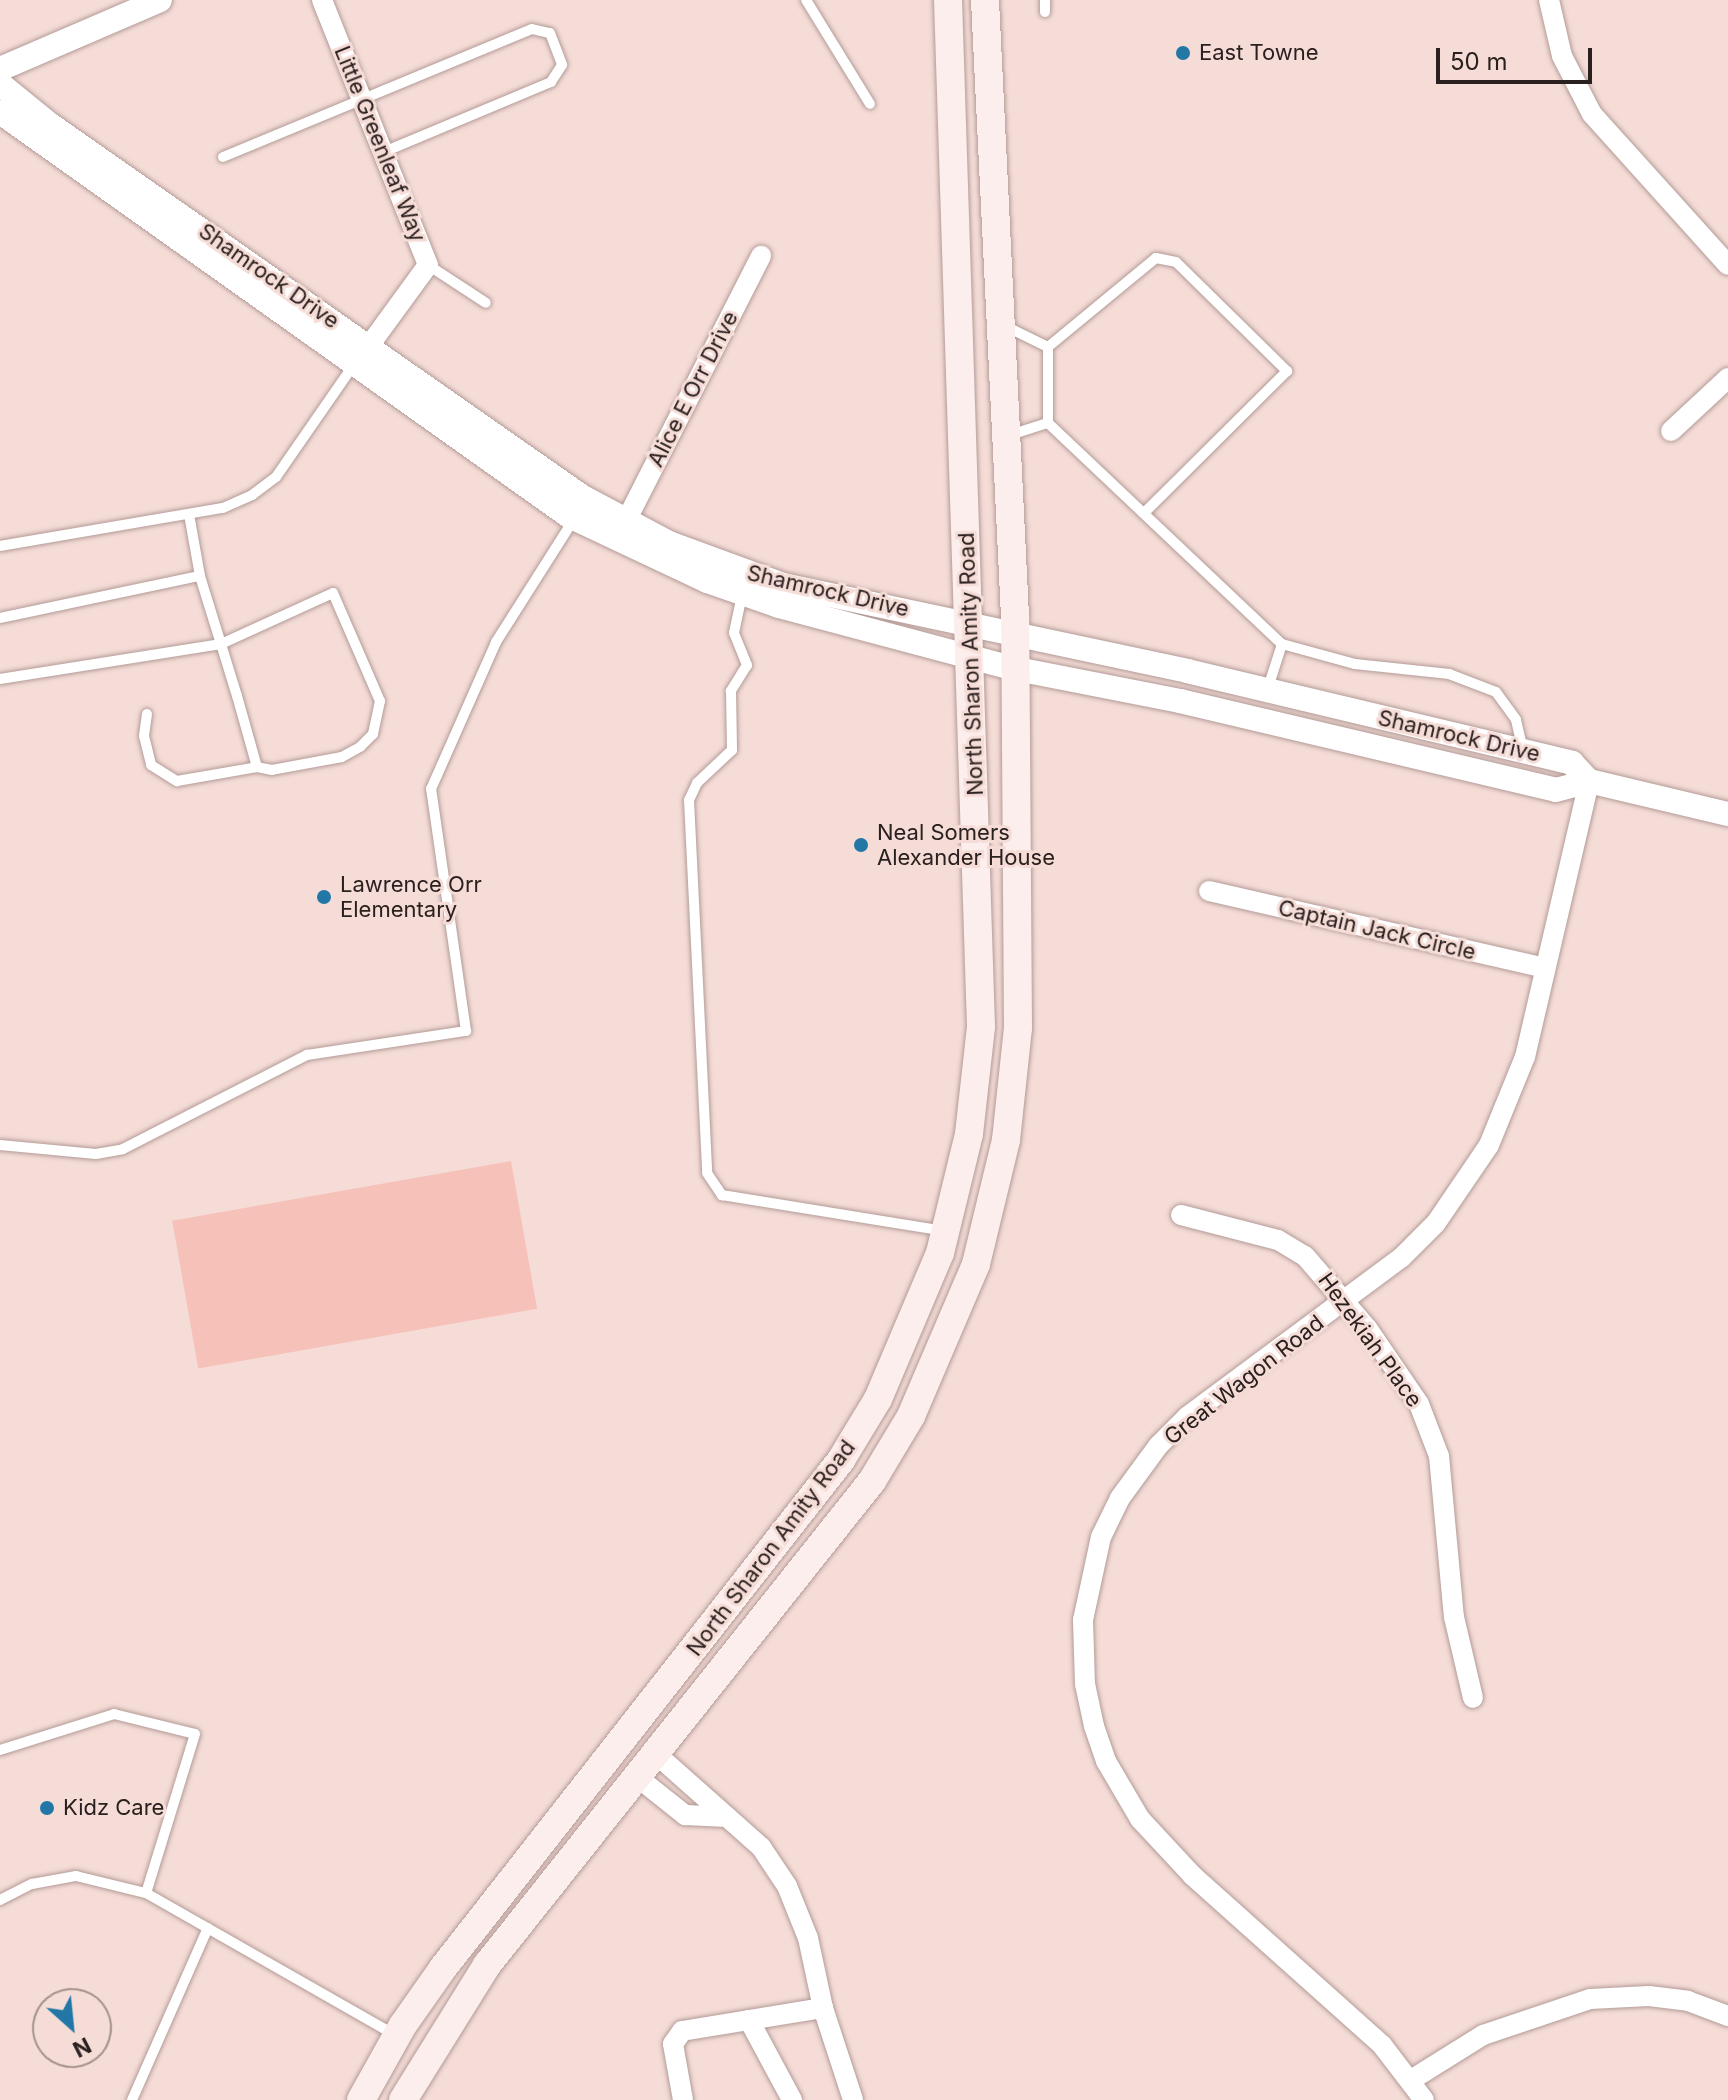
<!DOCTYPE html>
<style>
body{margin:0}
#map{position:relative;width:1728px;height:2100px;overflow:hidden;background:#f5dcd7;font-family:Inter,sans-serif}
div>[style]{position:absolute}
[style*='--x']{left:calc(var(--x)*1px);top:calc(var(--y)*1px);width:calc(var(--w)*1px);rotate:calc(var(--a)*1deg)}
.green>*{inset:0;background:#f5c1b9;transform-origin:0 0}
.roads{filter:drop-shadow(0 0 2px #b39b97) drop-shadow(0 0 2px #b39b97)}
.service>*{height:10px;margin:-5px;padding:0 5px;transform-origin:5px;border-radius:5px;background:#fff}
.minor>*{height:20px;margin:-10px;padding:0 10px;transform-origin:10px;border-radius:10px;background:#fff}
.tertiary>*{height:24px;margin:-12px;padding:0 12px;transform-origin:12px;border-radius:12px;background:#fff}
.secondary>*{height:28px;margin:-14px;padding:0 14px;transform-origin:14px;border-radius:14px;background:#fceeec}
.dots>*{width:22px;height:22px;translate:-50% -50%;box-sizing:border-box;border:4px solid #f5dcd7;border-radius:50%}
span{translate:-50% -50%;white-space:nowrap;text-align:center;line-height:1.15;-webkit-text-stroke:6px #f5dcd7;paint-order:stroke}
.poi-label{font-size:22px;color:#2a201f}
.left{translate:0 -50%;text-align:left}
.street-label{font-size:22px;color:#2a201f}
.north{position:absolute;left:32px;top:1988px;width:80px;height:80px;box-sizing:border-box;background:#f5dcd7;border:2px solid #a4918d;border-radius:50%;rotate:153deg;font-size:22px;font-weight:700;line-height:32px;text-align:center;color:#2a201f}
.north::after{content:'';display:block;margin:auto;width:28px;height:36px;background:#2277a7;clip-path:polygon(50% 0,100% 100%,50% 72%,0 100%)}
.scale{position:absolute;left:1436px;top:48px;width:156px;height:36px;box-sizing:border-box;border:4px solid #2a201f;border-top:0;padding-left:10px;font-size:24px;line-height:28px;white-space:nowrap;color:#2a201f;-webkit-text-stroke:6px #f5dcd7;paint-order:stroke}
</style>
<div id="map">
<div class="green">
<div style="left:511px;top:1161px;width:150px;height:344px;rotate:80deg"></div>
</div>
<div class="roads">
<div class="service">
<div style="--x:806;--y:0;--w:122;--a:58.4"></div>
<div style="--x:1045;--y:12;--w:12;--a:-90"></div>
<div style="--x:223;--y:157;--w:334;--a:-22.5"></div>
<div style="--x:532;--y:29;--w:18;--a:13"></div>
<div style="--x:550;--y:33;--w:34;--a:69"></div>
<div style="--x:562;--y:65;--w:20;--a:123"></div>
<div style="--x:551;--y:82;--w:181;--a:157.3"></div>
<div style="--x:428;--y:265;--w:69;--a:33.2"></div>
<div style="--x:1003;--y:325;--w:50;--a:26.1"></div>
<div style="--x:1048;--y:423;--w:76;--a:-90"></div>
<div style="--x:1048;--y:347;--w:140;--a:-39.5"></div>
<div style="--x:1156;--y:258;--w:20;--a:11"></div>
<div style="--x:1176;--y:262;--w:156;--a:44.5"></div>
<div style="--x:1287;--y:371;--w:202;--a:135.2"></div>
<div style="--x:1010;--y:435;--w:40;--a:-18"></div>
<div style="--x:1048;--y:423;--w:322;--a:43.4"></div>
<div style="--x:1282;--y:644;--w:46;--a:107.7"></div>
<div style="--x:0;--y:546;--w:226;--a:-9.7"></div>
<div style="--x:223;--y:508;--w:32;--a:-24"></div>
<div style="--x:252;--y:495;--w:30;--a:-37"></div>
<div style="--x:276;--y:477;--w:139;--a:-55.3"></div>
<div style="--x:742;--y:595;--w:39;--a:102"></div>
<div style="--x:734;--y:633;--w:35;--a:68"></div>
<div style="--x:747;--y:665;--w:31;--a:122"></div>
<div style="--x:731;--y:691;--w:59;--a:89"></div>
<div style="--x:732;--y:750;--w:48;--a:136.7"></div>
<div style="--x:697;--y:783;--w:19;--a:115"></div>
<div style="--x:689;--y:800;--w:373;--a:87.2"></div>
<div style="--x:707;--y:1173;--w:27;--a:56"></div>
<div style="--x:722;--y:1195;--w:226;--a:9.2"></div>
<div style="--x:0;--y:618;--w:204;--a:-11.9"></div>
<div style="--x:1282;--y:644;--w:76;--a:15.3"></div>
<div style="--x:1355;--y:664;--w:95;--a:6.1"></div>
<div style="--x:1449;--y:674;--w:50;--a:21"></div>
<div style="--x:1496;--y:692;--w:34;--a:54"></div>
<div style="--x:1516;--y:720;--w:31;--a:77"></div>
<div style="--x:0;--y:679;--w:224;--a:-9"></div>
<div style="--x:221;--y:644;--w:123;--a:-24.5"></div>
<div style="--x:333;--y:593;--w:118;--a:66.5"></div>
<div style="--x:380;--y:701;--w:34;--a:102"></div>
<div style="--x:373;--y:734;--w:18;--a:135"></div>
<div style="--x:360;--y:747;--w:21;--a:151"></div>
<div style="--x:342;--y:757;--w:71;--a:169.5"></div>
<div style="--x:272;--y:770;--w:15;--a:-169"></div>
<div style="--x:257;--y:767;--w:74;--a:-105.7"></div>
<div style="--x:237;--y:696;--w:54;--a:-107.1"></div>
<div style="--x:221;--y:644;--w:71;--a:-107.2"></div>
<div style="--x:200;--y:576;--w:63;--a:-100.1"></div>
<div style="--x:147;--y:714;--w:22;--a:98"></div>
<div style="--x:144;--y:736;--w:30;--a:76"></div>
<div style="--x:151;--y:765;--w:31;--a:32"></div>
<div style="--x:177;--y:781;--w:81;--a:-9.9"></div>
<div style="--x:0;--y:1145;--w:96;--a:5.4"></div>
<div style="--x:96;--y:1154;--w:27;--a:-10"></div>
<div style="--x:123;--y:1149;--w:207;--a:-27.1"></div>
<div style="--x:307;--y:1055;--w:161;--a:-8.6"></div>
<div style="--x:466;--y:1031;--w:245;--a:-98.2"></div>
<div style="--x:431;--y:789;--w:161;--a:-66.1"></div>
<div style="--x:496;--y:642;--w:146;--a:-57.6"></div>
<div style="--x:0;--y:1750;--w:120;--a:-17.5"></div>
<div style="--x:114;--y:1714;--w:83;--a:13.9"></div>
<div style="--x:195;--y:1734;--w:166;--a:107.1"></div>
<div style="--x:0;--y:1900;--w:36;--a:-27"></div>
<div style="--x:32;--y:1884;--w:45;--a:-10.3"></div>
<div style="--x:76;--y:1876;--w:72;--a:13.7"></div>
<div style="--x:146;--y:1893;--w:287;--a:29.7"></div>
<div style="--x:132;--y:2100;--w:188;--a:-66.2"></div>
</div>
<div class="minor">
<div style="--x:322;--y:0;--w:285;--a:68.2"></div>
<div style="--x:428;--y:265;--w:114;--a:126.1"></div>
<div style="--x:1549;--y:0;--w:57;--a:76.9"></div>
<div style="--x:1562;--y:56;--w:65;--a:62.7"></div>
<div style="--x:1592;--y:114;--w:203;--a:48"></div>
<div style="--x:1671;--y:431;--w:78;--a:-42.9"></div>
<div style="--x:625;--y:523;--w:300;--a:-63"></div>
<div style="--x:1209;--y:891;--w:345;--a:12.9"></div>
<div style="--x:1181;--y:1215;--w:100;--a:14.5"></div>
<div style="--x:1278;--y:1240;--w:31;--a:31"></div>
<div style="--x:1305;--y:1256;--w:95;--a:49.3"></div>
<div style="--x:1367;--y:1328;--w:92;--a:55.6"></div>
<div style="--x:1419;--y:1404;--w:56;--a:69"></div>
<div style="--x:1439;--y:1456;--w:162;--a:84.7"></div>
<div style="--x:1454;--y:1617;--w:83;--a:76.8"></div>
<div style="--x:655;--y:1753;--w:142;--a:41.6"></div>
<div style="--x:761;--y:1847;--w:47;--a:56.3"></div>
<div style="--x:787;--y:1886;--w:56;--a:68"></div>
<div style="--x:808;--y:1938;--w:72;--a:77.9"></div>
<div style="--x:823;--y:2008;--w:97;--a:71.9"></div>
<div style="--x:636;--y:1776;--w:63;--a:38.5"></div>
<div style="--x:685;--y:1815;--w:42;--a:2.7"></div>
<div style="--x:749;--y:2020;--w:91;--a:61.7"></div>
<div style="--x:1411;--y:2080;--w:85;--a:-32"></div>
<div style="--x:1483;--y:2035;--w:113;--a:-18.6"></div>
<div style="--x:1590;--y:1999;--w:59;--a:-2.9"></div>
<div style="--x:1649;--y:1996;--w:39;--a:7"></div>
<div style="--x:1688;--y:2001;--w:43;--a:20.6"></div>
<div style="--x:683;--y:2100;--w:57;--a:-100.1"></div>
<div style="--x:673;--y:2044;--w:16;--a:-55"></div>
<div style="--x:682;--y:2031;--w:143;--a:-9.3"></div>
<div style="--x:1424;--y:2100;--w:69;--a:-127.4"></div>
<div style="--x:1382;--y:2045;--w:254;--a:-138.2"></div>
<div style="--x:1193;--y:1876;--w:78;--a:-132.9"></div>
<div style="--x:1140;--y:1819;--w:67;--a:-120.4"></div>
<div style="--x:1106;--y:1761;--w:37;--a:-109"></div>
<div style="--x:1094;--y:1726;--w:43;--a:-102.1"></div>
<div style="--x:1085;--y:1684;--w:64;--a:-91.8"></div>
<div style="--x:1083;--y:1620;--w:85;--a:-77.8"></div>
<div style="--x:1101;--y:1537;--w:43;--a:-64"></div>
<div style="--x:1120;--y:1498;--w:64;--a:-53.8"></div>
<div style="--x:1158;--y:1446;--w:42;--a:-45"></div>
<div style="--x:1188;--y:1416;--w:265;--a:-36.6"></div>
<div style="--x:1401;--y:1258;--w:49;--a:-45"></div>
<div style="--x:1436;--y:1223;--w:94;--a:-55.8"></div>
<div style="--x:1489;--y:1145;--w:95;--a:-67.8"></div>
<div style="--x:1525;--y:1057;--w:283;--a:-76.9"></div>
</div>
<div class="tertiary">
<div style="--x:0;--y:69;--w:174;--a:-23.3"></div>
<div style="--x:0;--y:84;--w:63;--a:39.2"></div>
<div style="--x:49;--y:124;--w:649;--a:34.96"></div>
<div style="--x:581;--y:496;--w:100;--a:28.1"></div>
<div style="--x:669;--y:543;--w:121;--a:20.2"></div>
<div style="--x:783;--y:585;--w:413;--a:12"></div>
<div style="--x:1187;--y:671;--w:396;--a:13.4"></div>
<div style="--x:1572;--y:763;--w:25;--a:47"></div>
<div style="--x:0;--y:112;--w:698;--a:35.38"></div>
<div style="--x:569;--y:516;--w:153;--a:25.2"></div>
<div style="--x:707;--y:581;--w:76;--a:19.1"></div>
<div style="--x:779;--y:606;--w:241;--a:14.9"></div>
<div style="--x:1012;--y:668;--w:171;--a:11.1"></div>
<div style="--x:1180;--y:701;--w:386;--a:13.3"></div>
<div style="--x:1556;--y:790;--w:34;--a:-15"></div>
<div style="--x:1589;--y:781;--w:143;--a:13.4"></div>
</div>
<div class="secondary">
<div style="--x:361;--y:2100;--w:86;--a:-60.8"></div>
<div style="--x:403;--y:2025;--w:70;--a:-54.9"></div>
<div style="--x:443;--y:1968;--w:645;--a:-51.92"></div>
<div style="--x:841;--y:1460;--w:71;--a:-58.8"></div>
<div style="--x:878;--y:1399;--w:159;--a:-67"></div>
<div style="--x:940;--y:1253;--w:122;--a:-76.3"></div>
<div style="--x:969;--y:1134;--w:108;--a:-83.6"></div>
<div style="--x:981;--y:1027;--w:1028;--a:-91.84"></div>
<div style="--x:403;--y:2100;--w:159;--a:-58.1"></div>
<div style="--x:487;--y:1965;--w:618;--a:-51.5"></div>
<div style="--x:872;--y:1481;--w:76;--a:-59"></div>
<div style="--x:911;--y:1416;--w:165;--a:-66.8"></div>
<div style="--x:976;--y:1264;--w:128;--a:-76.4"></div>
<div style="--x:1006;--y:1140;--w:113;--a:-83.9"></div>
<div style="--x:1018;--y:1028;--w:412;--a:-90.4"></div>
<div style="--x:1015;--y:616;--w:617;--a:-92.79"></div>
</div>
</div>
<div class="dots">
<div style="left:1183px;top:53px;background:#2277a7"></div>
<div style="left:861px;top:845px;background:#2277a7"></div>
<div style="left:324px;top:897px;background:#2277a7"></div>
<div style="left:47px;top:1808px;background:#2277a7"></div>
</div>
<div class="poi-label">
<span class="left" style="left:1199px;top:53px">East Towne</span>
<span class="left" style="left:877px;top:845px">Neal Somers<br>Alexander House</span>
<span class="left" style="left:340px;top:897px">Lawrence Orr<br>Elementary</span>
<span class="left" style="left:63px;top:1808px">Kidz Care</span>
</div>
<div class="street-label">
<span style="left:380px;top:144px;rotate:68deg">Little Greenleaf Way</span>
<span style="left:269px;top:276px;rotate:35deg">Shamrock Drive</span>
<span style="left:693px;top:389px;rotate:-63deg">Alice E Orr Drive</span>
<span style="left:828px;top:591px;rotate:13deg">Shamrock Drive</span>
<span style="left:971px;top:664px;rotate:-92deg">North Sharon Amity Road</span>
<span style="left:1459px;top:736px;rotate:13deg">Shamrock Drive</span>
<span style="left:1377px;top:930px;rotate:13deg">Captain Jack Circle</span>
<span style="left:1370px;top:1340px;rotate:54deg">Hezekiah Place</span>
<span style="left:1244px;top:1380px;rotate:-38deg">Great Wagon Road</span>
<span style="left:771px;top:1548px;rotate:-53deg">North Sharon Amity Road</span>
</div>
<div class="north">N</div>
<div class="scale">50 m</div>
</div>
